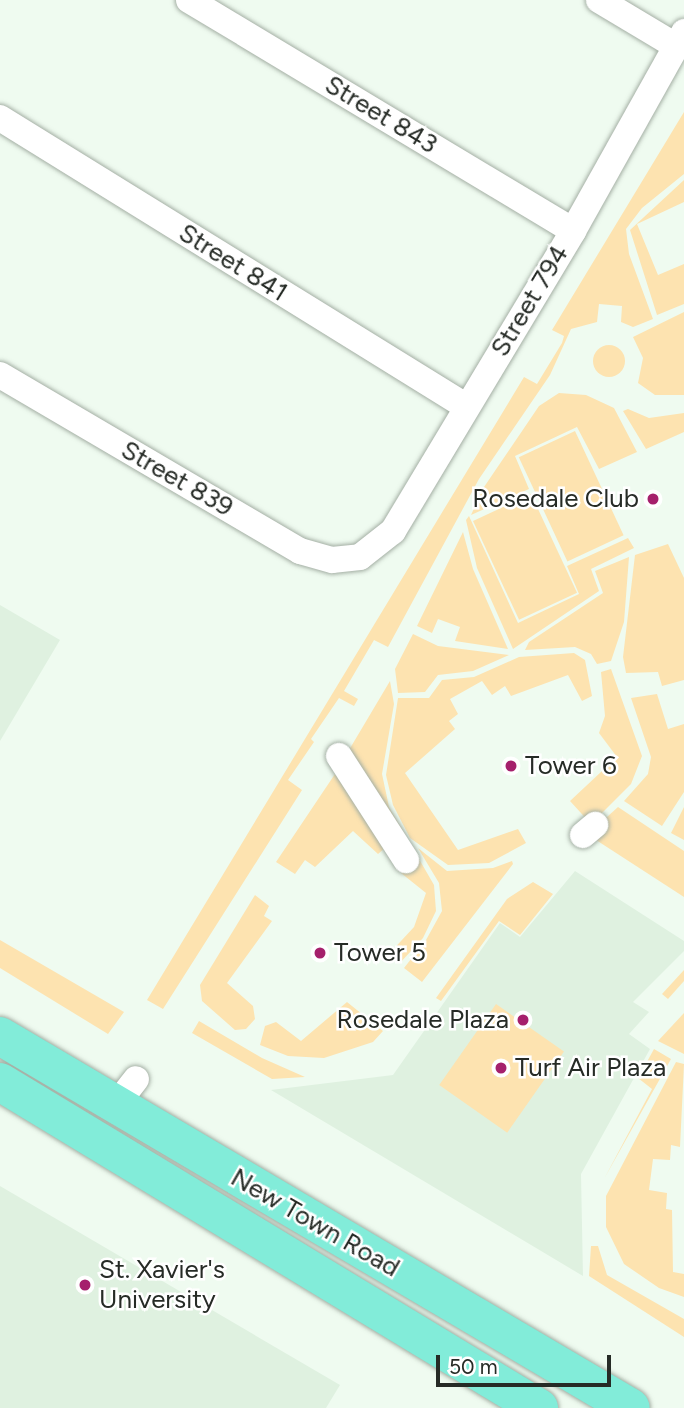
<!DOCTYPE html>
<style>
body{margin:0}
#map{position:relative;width:684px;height:1408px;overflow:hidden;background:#effbf0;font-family:Figtree,sans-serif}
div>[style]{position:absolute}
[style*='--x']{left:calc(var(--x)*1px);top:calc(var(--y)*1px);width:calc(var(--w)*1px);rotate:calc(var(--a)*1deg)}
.built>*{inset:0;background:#dff1e0}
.green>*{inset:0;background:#fde3b0;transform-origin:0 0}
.round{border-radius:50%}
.roads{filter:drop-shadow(0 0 2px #a4afa4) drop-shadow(0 0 2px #a4afa4)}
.minor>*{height:26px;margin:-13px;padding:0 13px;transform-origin:13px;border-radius:13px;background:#fff}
.primary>*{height:38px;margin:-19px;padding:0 19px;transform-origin:19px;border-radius:19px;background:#82ecd9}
.dots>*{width:19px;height:19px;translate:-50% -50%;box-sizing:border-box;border:4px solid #fff;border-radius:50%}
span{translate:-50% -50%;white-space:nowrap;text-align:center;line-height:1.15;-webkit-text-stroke:5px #fff;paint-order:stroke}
.street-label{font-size:26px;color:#262b26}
.poi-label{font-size:26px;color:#262b26}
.right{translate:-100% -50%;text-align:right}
.left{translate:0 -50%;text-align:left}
.scale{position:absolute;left:436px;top:1355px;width:175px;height:32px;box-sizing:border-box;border:4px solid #262b26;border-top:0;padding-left:9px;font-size:21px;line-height:24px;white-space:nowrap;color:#262b26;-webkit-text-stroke:5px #fff;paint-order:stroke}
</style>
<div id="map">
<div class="built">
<div style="clip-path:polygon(0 605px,60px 640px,0 741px)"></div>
<div style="clip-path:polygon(575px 871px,684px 941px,684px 951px,633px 1002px,649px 1012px,629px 1034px,650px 1049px,581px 1174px,583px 1276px,271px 1090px,393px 1075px,500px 923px,520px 937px)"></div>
<div style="clip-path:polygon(0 1186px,340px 1385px,326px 1408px,0 1408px)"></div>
</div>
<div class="green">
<div style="clip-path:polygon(684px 112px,684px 174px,642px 208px,626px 229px,629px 254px,653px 319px,633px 327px,621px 322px,622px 306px,599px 304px,597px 322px,571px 329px,550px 375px,479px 479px,388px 647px,374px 640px,344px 691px,358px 699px,354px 706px,339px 698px,311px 739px,314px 742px,288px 780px,302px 790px,163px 1009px,147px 1000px,524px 377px,537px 384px,562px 343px,564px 336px,552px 330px)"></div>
<div style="clip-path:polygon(684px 180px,684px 202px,637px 224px,658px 275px,684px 264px,684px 304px,657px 315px,630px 230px)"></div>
<div style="clip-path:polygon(684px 312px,684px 395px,655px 395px,638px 383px,643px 358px,633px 337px)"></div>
<div class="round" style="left:593px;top:345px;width:32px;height:32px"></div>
<div style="clip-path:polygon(559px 393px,586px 395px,614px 408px,637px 452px,599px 469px,577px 427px,515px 456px,529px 489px,471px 515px,484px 487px,539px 406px)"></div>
<div style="clip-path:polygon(628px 409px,649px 418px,684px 413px,684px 432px,646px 449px,623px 411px)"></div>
<div style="left:575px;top:431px;width:115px;height:62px;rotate:65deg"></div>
<div style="left:531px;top:494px;width:109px;height:64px;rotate:65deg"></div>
<div style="clip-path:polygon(469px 516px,518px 623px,579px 594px,567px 566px,628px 538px,634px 548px,591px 569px,599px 591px,513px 649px,477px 568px,466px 520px)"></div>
<div style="clip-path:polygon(463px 532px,473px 569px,508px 649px,455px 641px,460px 627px,438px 619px,432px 633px,417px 626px)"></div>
<div style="clip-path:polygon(668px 544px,684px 578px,684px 680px,662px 686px,658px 672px,626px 673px,623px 657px,635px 555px)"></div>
<div style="clip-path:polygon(629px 557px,624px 622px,611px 661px,597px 664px,591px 654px,575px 647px,525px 650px,529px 642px,603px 593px,595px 571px)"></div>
<div style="clip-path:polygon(413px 634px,438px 646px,509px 655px,473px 671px,438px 675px,425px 692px,398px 693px,395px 669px)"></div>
<div style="clip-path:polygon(574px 653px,585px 660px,592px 696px,582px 701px,568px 675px,511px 696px,505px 686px,492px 695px,482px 681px,450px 699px,458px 714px,449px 721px,455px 729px,405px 773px,458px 850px,518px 829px,526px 843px,489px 863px,448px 865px,410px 838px,393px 805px,386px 775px,398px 698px,429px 698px,442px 680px,474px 677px,519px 657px)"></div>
<div style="clip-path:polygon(611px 669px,642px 756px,631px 784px,591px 824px,570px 801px,617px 757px,599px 733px,605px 716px,601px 672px)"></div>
<div style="clip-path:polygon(390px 681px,394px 704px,382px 774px,389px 807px,434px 885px,436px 911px,423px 938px,400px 963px,388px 955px,414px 927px,426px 893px,401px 873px,415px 862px,349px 750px)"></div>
<div style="clip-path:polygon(657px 694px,668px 729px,684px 724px,684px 792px,662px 826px,624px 801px,648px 774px,651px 757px,631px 698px)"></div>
<div style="clip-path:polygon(335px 774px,385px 848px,378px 854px,353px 831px,315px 867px,305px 860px,295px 874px,276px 862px)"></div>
<div style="clip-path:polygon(618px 807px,684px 851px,684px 897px,593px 838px,596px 827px)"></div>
<div style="clip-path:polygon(684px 807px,684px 840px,671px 833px)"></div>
<div style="clip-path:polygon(418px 848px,447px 871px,493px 868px,512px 861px,513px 864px,422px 982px,404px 968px,426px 940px,442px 911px,439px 883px)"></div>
<div style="clip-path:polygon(533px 882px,553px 894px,520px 935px,499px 921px,441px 1001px,436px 998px,507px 899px)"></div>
<div style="clip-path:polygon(255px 895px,269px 906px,264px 916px,272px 921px,227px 983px,253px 1006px,255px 1019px,246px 1029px,235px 1030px,202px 1001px,200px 985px)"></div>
<div style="clip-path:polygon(0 940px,124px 1012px,108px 1034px,0 968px)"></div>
<div style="clip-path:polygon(684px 970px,684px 981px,668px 999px,662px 994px)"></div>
<div style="clip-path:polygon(347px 1002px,383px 1031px,373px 1042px,324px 1058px,288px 1056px,260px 1045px,265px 1026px,276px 1022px,301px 1041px)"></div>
<div style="left:496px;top:1004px;width:83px;height:99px;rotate:35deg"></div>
<div style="clip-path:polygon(684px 1013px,684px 1054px,658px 1041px)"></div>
<div style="clip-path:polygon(199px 1021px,262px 1058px,305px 1077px,272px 1079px,192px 1033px)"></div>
<div style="clip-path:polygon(654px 1049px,671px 1059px,604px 1179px,652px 1089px,638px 1078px)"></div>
<div style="clip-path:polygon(676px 1062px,684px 1064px,680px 1147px,671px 1145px,670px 1160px,653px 1159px,649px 1190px,667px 1193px,666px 1209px,672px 1210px,673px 1272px,684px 1274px,684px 1297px,659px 1288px,624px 1264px,606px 1227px,606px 1196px)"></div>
<div style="clip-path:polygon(591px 1246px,598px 1246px,607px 1275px,684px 1319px,684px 1337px,589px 1276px)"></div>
</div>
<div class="roads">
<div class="minor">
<div style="--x:189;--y:0;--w:448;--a:31"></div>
<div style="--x:599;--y:0;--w:90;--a:30.9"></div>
<div style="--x:0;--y:118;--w:549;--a:31.75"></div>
<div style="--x:0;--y:375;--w:348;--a:30.4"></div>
<div style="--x:300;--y:551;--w:33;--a:16"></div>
<div style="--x:332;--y:560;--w:28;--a:-6"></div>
<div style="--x:360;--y:557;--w:42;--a:-38.2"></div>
<div style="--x:393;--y:531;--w:350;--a:-59"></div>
<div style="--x:573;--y:231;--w:228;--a:-60.8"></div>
<div style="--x:339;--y:756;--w:124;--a:57.2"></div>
<div style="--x:583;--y:835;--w:16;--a:-40"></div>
<div style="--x:115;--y:1106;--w:34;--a:-52"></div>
</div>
<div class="primary">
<div style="--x:0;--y:1036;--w:732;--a:30.52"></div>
<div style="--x:0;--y:1082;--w:630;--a:31.17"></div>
</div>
</div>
<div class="dots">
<div style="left:653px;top:499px;background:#a5206c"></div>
<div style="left:511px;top:766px;background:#a5206c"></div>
<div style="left:320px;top:953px;background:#a5206c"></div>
<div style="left:523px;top:1020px;background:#a5206c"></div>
<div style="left:501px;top:1068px;background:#a5206c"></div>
<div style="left:85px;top:1285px;background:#a5206c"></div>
</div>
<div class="street-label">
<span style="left:381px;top:115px;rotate:31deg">Street 843</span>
<span style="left:233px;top:263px;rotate:32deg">Street 841</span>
<span style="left:530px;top:301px;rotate:-59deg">Street 794</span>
<span style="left:177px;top:479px;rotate:30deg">Street 839</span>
<span style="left:315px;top:1223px;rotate:30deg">New Town Road</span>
</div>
<div class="poi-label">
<span class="right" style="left:639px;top:499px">Rosedale Club</span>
<span class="left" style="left:525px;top:766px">Tower 6</span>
<span class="left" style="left:334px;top:953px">Tower 5</span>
<span class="right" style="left:509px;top:1020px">Rosedale Plaza</span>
<span class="left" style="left:515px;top:1068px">Turf Air Plaza</span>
<span class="left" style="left:99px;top:1285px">St. Xavier's<br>University</span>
</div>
<div class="scale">50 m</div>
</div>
